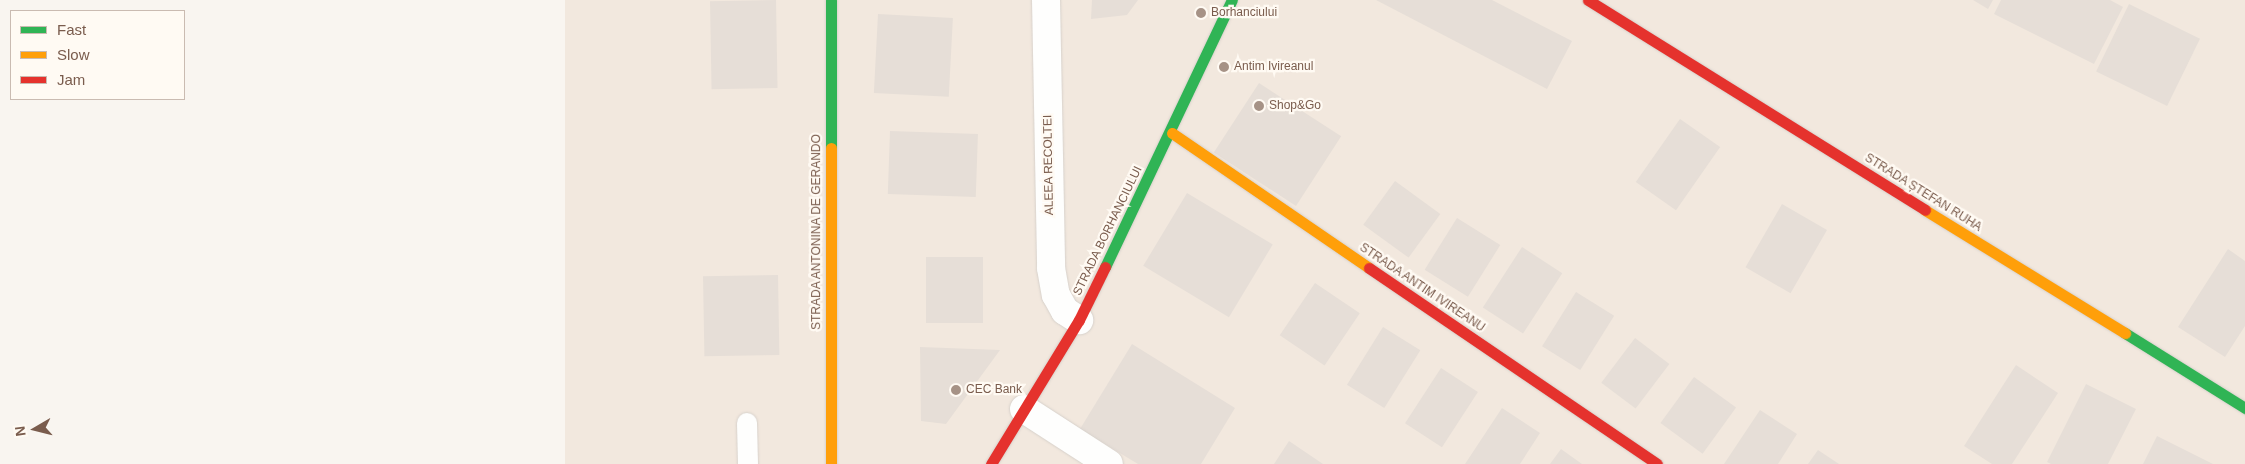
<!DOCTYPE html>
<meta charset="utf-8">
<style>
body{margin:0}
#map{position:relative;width:2245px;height:464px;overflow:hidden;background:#f9f5f0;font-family:Helvetica,sans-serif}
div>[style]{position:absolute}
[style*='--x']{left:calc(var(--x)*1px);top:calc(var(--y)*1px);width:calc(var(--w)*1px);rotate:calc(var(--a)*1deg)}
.residential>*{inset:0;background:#f2e8de;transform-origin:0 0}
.building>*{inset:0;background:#e6ded7;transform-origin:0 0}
.roads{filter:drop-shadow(0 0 1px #d7d1cb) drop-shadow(0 0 1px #d7d1cb)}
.lane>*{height:20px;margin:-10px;padding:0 10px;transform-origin:10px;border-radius:10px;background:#fefefd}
.street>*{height:28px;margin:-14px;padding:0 14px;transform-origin:14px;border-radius:14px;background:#fefefd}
.fast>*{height:11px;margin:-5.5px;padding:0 5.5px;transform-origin:5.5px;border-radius:5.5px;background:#30b455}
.slow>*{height:11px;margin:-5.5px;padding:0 5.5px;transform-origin:5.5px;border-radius:5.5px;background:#ff9f0a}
.jam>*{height:11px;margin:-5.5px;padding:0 5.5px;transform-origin:5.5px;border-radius:5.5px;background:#e5322d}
.dots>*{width:14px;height:14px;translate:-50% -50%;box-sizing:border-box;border:2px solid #fffaf3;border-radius:50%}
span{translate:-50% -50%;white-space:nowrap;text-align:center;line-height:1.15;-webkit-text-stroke:4.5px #fffaf3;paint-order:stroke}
.poi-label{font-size:12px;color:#7a5c4d}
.left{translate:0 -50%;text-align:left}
.street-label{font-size:12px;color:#7a5c4d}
.legend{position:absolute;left:10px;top:10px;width:175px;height:90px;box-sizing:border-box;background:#fffaf3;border:1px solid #cabbb1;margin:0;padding:6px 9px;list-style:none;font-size:15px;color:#7a5c4d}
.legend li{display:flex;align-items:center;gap:10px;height:25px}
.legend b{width:25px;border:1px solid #cabbb1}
.north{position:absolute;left:10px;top:404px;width:50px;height:50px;-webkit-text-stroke:4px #fffaf3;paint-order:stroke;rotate:262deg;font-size:14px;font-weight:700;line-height:20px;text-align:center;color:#7a5c4d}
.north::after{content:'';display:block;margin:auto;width:18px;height:22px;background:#7a5c4d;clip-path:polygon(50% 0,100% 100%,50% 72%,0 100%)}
</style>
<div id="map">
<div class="residential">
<div style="left:565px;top:0;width:1680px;height:464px"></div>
</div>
<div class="building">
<div style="left:776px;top:0;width:88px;height:66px;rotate:89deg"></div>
<div style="clip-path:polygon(1092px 0,1138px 0,1127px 15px,1091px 19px)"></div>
<div style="clip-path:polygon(1376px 0,1492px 0,1572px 41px,1547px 89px)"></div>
<div style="clip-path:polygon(1973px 0,1993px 0,1988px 9px)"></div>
<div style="clip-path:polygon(2001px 0,2110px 0,2123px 7px,2094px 64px,1994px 14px)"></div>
<div style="left:2129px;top:4px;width:79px;height:75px;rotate:26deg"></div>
<div style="left:878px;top:14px;width:75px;height:79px;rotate:3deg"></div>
<div style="left:1259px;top:83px;width:98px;height:83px;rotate:33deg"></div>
<div style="left:1680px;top:119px;width:49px;height:77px;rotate:35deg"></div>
<div style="left:890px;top:131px;width:88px;height:63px;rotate:2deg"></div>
<div style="left:1395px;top:181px;width:56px;height:54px;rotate:36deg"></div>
<div style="left:1187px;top:193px;width:100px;height:85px;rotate:31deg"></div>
<div style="left:1782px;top:204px;width:52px;height:73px;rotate:30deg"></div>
<div style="left:1457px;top:218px;width:51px;height:61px;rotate:32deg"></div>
<div style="left:1522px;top:247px;width:48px;height:72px;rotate:33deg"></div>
<div style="clip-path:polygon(2228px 249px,2245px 261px,2245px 326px,2225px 357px,2178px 327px)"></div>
<div style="left:926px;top:257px;width:57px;height:66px"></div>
<div style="left:778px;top:275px;width:80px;height:75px;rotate:89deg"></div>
<div style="left:1315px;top:283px;width:54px;height:63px;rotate:34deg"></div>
<div style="left:1576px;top:292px;width:45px;height:64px;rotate:32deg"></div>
<div style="left:1383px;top:327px;width:44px;height:68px;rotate:32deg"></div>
<div style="left:1635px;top:338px;width:43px;height:56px;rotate:37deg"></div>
<div style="clip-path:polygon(1132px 344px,1235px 408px,1201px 464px,1138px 464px,1080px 429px)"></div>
<div style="clip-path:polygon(920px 347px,1000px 350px,946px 424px,921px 421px)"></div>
<div style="clip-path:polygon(2016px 365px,2058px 393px,2012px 464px,1992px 464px,1964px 446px)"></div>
<div style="left:1441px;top:368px;width:44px;height:66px;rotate:33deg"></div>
<div style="left:1694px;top:377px;width:52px;height:57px;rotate:36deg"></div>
<div style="clip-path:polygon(2086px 384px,2136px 409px,2108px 464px,2051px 464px,2047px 462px)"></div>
<div style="clip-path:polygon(1502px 408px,1540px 433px,1520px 464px,1465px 464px)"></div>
<div style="clip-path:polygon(1760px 410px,1797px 434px,1778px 464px,1724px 464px)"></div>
<div style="clip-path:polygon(2157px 436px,2213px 464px,2143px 464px)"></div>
<div style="clip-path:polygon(1289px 441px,1323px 464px,1274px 464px)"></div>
<div style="clip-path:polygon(1561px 449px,1582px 464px,1550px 464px)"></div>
<div style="clip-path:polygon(1818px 450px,1839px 464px,1808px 464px)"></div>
</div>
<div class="roads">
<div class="lane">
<div style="--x:747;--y:423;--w:41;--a:88.6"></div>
</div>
<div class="street">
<div style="--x:1046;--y:0;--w:268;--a:88.9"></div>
<div style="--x:1051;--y:268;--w:27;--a:80"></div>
<div style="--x:1056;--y:295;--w:18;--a:61"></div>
<div style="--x:1065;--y:311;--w:17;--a:33"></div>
<div style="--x:1024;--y:409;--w:101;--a:32.9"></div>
</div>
<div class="fast">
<div style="--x:831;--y:0;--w:148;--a:90"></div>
<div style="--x:1105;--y:267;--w:296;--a:-64.6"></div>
<div style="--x:2125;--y:333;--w:142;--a:32"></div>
</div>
<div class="slow">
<div style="--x:1172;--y:133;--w:239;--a:34.4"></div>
<div style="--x:831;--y:148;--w:316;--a:90"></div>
<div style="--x:1925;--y:210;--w:235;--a:31.6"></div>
</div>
<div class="jam">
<div style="--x:1588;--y:0;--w:397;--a:31.9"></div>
<div style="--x:1369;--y:268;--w:348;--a:34.2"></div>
<div style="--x:991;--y:464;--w:169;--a:-58.6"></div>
<div style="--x:1079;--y:320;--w:59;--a:-63.9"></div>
</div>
</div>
<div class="dots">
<div style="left:1201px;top:13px;background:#a69286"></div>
<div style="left:1224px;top:67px;background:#a69286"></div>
<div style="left:1259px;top:106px;background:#a69286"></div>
<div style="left:956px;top:390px;background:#a69286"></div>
</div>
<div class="poi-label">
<span class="left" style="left:1211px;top:13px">Borhanciului</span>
<span class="left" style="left:1234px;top:67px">Antim Ivireanul</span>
<span class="left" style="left:1269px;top:106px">Shop&amp;Go</span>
<span class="left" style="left:966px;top:390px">CEC Bank</span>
</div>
<div class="street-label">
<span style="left:1049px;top:165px;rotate:-91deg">ALEEA RECOLTEI</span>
<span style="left:1923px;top:193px;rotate:32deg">STRADA ȘTEFAN RUHA</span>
<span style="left:1108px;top:231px;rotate:-64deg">STRADA BORHANCIULUI</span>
<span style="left:817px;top:232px;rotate:-90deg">STRADA ANTONINA DE GERANDO</span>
<span style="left:1422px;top:288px;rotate:34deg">STRADA ANTIM IVIREANU</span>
</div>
<ul class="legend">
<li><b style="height:6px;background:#30b455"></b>Fast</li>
<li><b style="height:6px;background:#ff9f0a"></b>Slow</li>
<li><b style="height:6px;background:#e5322d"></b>Jam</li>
</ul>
<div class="north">N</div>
</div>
